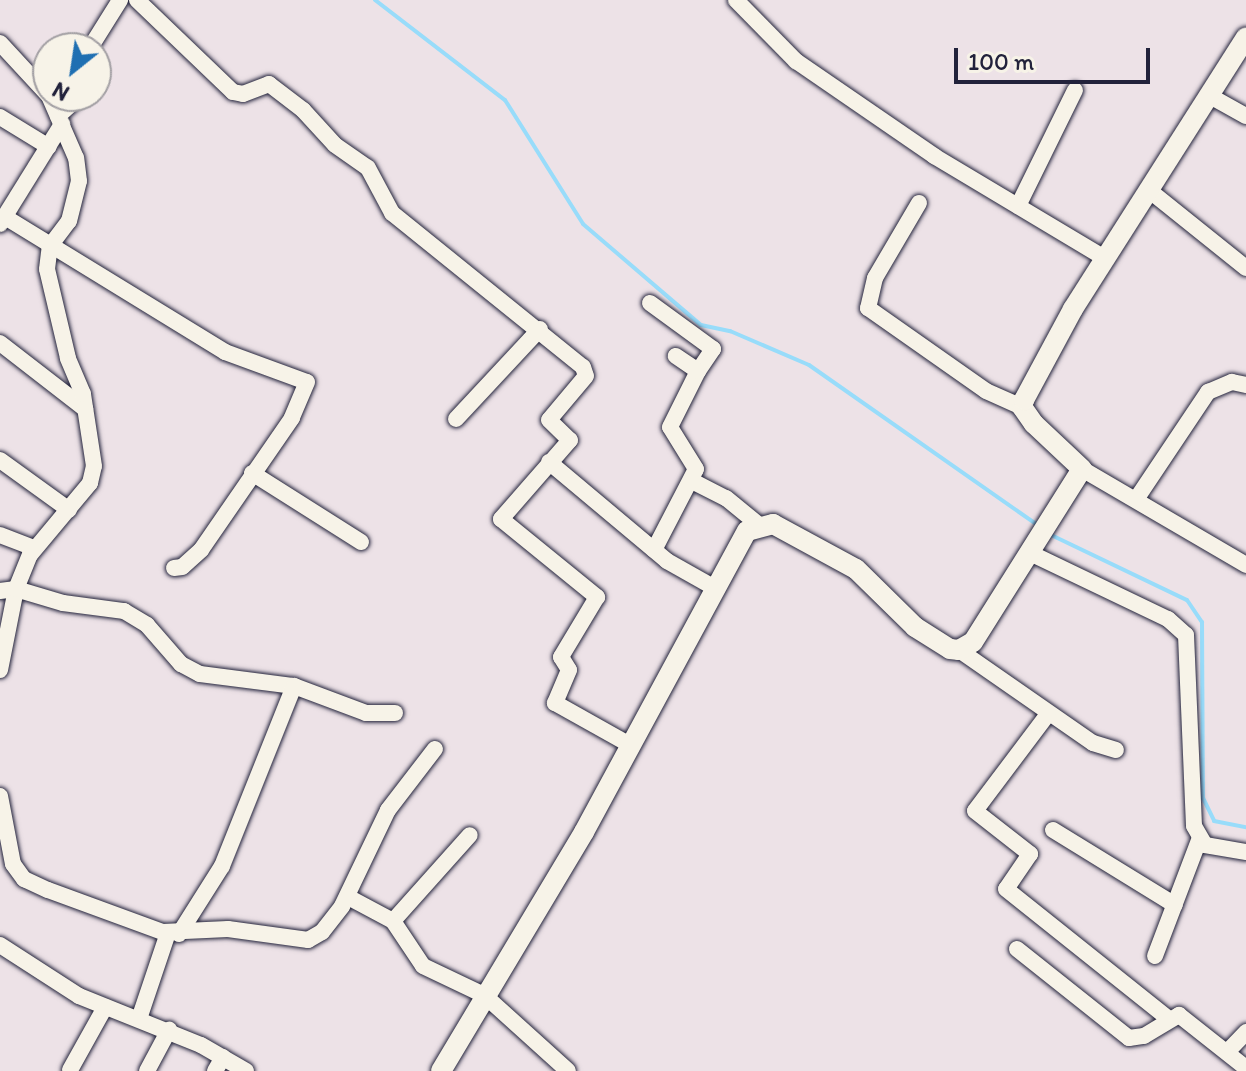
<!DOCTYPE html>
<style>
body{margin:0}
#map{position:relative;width:1246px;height:1071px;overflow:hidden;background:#ede2e7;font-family:Itim,sans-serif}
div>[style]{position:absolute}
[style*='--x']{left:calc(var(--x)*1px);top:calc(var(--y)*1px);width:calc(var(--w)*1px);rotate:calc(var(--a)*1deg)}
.stream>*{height:4px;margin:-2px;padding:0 2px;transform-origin:2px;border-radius:2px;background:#98dcfa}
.roads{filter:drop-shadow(0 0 2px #22223b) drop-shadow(0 0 2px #22223b)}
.minor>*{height:16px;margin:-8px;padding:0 8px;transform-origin:8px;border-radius:8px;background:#f7f3e8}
.tertiary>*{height:20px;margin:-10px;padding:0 10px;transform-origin:10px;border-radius:10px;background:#f7f3e8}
span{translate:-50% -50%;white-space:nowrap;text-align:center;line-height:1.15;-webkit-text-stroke:8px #f7f3e8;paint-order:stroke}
.north{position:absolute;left:32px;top:32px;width:80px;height:80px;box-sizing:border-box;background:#f7f3e8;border:2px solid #a29fa3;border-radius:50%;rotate:210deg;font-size:22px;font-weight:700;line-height:32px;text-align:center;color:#22223b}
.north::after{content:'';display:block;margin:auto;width:28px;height:36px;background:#1f6fb2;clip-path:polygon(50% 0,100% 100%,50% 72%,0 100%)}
.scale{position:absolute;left:954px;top:48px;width:196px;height:36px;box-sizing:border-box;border:4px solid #22223b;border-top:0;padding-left:10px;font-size:24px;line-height:28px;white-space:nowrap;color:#22223b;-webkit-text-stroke:6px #f7f3e8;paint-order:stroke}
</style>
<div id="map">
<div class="stream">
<div style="--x:375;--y:0;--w:164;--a:37.6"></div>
<div style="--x:505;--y:100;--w:146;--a:57.8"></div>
<div style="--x:583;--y:224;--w:155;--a:40.6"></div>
<div style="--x:701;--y:325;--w:30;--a:12"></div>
<div style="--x:730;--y:331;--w:86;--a:23.3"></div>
<div style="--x:809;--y:365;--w:281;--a:35"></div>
<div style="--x:1049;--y:534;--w:153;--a:25.6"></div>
<div style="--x:1187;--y:600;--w:27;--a:56"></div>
<div style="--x:1202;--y:622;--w:176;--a:89.7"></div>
<div style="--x:1203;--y:798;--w:25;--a:64"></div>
<div style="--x:1214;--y:821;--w:33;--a:11"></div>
</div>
<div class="roads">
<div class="minor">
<div style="--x:137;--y:0;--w:133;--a:43.8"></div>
<div style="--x:233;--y:92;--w:10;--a:11"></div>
<div style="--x:243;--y:94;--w:28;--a:-21"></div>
<div style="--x:269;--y:84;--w:43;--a:37.4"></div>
<div style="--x:303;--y:110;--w:47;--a:47.6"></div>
<div style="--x:335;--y:145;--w:40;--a:34.9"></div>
<div style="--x:368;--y:168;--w:51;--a:61.9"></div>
<div style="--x:392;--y:213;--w:245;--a:38.9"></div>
<div style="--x:583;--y:367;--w:9;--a:72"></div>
<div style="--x:586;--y:376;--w:57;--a:130.1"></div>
<div style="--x:549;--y:420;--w:29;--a:44"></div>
<div style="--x:570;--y:440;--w:105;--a:131.1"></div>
<div style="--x:501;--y:519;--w:124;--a:39.1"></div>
<div style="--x:597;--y:597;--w:70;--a:121"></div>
<div style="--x:561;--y:657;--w:15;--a:58"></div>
<div style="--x:569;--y:670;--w:36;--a:113"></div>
<div style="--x:555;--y:703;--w:86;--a:29.2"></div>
<div style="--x:736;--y:0;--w:86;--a:45.5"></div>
<div style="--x:796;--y:61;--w:168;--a:34.5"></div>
<div style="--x:934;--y:156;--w:200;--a:30.9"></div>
<div style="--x:0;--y:43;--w:71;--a:47.3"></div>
<div style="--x:90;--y:48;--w:57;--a:-58"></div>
<div style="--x:96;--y:67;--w:7;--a:90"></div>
<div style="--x:1210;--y:96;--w:41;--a:29.1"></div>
<div style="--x:58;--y:116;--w:30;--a:-42"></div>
<div style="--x:0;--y:117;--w:57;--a:31.5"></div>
<div style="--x:1150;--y:191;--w:123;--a:38.7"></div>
<div style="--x:919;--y:203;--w:87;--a:120.4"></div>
<div style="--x:875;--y:278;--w:31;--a:103"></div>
<div style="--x:868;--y:308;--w:144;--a:35.1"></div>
<div style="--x:986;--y:391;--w:39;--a:24"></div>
<div style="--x:1018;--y:206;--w:129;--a:-63.8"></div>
<div style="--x:5;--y:217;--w:258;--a:31.5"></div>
<div style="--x:225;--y:352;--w:87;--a:20.1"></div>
<div style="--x:307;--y:382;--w:39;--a:113"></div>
<div style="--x:292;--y:418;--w:160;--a:124.6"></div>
<div style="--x:201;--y:550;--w:25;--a:138"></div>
<div style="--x:182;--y:567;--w:8;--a:173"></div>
<div style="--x:0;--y:224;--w:118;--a:-58.2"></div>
<div style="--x:650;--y:303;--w:78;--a:36.1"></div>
<div style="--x:713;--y:349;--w:27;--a:124"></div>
<div style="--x:0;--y:343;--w:108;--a:37.8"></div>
<div style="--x:456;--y:419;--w:123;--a:-47"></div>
<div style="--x:0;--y:460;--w:85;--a:35.9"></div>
<div style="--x:549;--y:462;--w:154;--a:40"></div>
<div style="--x:667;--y:561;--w:55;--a:29.4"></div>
<div style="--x:1082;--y:469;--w:190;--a:30.3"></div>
<div style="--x:252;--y:473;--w:129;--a:32.3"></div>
<div style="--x:694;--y:482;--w:36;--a:27"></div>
<div style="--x:726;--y:498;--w:43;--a:39.3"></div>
<div style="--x:1137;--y:498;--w:128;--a:-56.2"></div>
<div style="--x:1208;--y:392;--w:26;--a:-23"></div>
<div style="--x:1232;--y:382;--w:14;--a:12"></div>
<div style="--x:0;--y:535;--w:36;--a:21"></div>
<div style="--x:654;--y:550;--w:91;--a:-62.6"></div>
<div style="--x:696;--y:469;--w:49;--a:-121.8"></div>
<div style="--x:670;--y:427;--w:63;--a:-63.4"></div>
<div style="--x:698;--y:371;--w:27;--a:-146"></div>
<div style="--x:1030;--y:553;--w:153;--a:25.6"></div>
<div style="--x:1168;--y:619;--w:24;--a:42"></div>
<div style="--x:1186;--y:635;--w:191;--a:87.6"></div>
<div style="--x:1194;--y:826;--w:22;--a:60"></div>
<div style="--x:1205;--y:845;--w:42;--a:9.7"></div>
<div style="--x:0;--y:591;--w:16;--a:-7"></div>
<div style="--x:16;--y:589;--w:49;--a:16.6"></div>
<div style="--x:63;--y:603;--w:62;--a:7.5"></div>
<div style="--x:124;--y:611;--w:27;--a:31"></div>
<div style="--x:147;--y:625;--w:52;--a:48.9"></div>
<div style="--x:181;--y:664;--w:21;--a:28"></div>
<div style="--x:200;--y:674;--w:95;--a:7.3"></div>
<div style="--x:294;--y:686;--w:77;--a:20.6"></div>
<div style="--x:366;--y:713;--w:29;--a:0"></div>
<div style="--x:959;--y:650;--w:163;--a:34.8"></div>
<div style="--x:1093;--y:743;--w:24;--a:17"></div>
<div style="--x:0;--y:670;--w:83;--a:-78.8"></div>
<div style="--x:16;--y:589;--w:37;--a:-68"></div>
<div style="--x:30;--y:555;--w:94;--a:-50.2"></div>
<div style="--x:90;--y:483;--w:17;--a:-77"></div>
<div style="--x:94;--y:466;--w:73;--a:-98.7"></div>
<div style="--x:83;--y:394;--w:39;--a:-113"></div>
<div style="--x:68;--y:358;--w:91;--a:-103.3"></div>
<div style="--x:47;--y:269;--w:23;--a:-83"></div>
<div style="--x:50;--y:246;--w:31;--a:-53"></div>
<div style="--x:69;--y:221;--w:41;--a:-76"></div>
<div style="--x:79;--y:181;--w:23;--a:-97"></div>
<div style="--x:76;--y:158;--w:68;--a:-113.5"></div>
<div style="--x:1048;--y:714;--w:121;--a:127"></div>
<div style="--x:975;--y:811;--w:70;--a:38"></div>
<div style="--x:1030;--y:854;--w:42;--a:124.4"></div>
<div style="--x:1006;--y:889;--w:208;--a:38.6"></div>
<div style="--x:0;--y:796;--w:69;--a:79.2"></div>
<div style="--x:13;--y:864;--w:19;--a:54"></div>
<div style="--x:24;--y:879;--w:26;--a:25"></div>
<div style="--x:48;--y:890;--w:122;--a:20.1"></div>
<div style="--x:163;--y:932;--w:65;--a:-2.6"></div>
<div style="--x:228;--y:929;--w:81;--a:7.8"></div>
<div style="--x:308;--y:940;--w:16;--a:-30"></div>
<div style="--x:322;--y:932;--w:33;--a:-52"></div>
<div style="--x:342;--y:906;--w:106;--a:-64.4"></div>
<div style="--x:388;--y:810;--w:77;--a:-52.4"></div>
<div style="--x:1053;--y:830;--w:143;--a:31.6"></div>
<div style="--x:348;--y:897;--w:51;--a:28.1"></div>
<div style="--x:393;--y:921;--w:54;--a:56.3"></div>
<div style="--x:423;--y:966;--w:68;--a:25.4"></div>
<div style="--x:484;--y:995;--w:113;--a:42.1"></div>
<div style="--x:393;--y:921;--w:115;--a:-48.2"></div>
<div style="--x:179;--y:934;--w:80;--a:-57.7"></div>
<div style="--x:222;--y:866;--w:194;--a:-68.2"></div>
<div style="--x:0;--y:945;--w:94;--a:32.8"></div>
<div style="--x:79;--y:996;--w:131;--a:21.9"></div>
<div style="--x:201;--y:1045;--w:52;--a:30"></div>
<div style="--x:1017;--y:949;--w:143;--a:38.5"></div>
<div style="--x:1129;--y:1038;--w:15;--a:-8"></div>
<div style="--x:1144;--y:1036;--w:41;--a:-31"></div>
<div style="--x:1179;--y:1015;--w:85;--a:38.3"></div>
<div style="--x:1155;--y:956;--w:124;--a:-69.2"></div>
<div style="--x:139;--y:1019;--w:91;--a:-71.4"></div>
<div style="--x:1227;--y:1052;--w:28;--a:-46"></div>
<div style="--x:70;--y:1070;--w:72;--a:-60.9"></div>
<div style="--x:147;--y:1071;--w:47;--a:-61.8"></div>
<div style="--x:215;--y:1071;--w:16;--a:-60"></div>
</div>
<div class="tertiary">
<div style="--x:441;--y:1071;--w:279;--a:-59.1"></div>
<div style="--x:584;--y:832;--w:342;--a:-61.6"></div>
<div style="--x:747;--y:531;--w:27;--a:-15"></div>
<div style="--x:773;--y:524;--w:94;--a:28.5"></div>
<div style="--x:856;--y:569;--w:83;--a:44.5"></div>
<div style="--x:915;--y:627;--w:41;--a:32.2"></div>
<div style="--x:950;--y:649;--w:9;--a:6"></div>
<div style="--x:959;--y:650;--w:16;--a:-30"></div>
<div style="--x:973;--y:642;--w:204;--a:-57.8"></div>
<div style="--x:1082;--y:469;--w:66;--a:-136.8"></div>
<div style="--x:1034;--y:424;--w:21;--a:-125"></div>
<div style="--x:1022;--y:407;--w:7;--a:-74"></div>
<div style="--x:1024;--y:400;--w:103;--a:-61.7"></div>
<div style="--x:1073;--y:309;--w:322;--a:-57.5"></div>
</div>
</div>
<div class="north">N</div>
<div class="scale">100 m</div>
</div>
